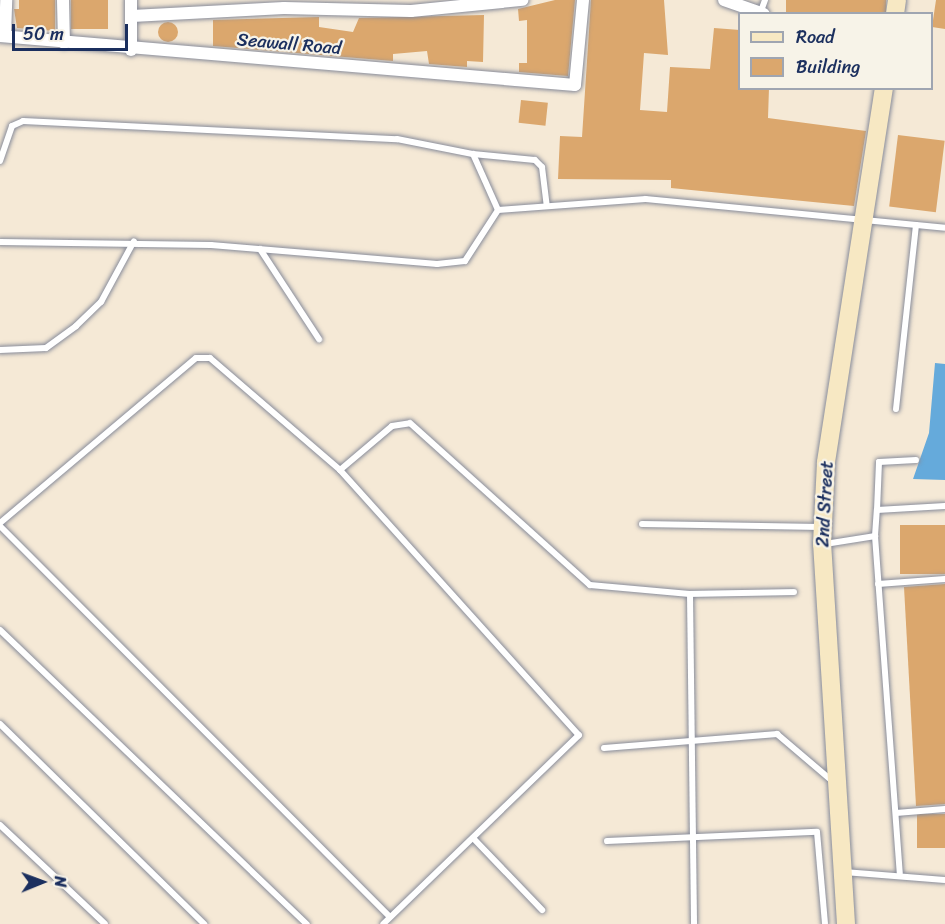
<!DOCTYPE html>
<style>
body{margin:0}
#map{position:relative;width:945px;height:924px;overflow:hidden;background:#f5e9d6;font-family:Sriracha,sans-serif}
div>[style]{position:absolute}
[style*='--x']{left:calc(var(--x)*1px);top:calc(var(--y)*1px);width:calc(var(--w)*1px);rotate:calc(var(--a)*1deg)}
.water>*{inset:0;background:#65aadb}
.building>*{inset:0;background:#dba76d;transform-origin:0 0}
.round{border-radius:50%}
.roads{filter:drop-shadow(0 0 2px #888c9a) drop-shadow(0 0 2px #888c9a)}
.lane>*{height:6px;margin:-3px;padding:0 3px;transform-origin:3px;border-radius:3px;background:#fff}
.street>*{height:12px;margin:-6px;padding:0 6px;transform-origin:6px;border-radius:6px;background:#fff}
.secondary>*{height:18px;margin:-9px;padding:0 9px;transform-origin:9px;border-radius:9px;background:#f7e8c3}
span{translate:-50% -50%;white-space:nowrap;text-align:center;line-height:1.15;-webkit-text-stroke:4.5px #f7f3e8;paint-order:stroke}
.street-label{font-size:18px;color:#1b2f5e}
.legend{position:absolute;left:738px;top:12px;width:195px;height:78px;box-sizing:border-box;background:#f7f3e8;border:2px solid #9fa5b1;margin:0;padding:8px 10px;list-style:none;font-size:18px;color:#1b2f5e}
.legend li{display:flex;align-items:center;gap:12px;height:30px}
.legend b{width:30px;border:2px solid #9fa5b1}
.north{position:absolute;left:12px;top:852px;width:60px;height:60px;-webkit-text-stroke:4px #f7f3e8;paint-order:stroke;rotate:89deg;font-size:16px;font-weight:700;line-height:24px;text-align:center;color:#1b2f5e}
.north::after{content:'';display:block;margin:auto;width:21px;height:27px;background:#1b2f5e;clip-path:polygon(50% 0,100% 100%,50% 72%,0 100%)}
.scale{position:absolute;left:12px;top:24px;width:116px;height:27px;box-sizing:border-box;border:3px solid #1b2f5e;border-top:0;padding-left:8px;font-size:18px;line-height:21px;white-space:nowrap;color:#1b2f5e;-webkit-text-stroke:4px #f7f3e8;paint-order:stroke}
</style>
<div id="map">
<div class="water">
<div style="clip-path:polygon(935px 363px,945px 364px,945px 480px,913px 479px,929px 433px)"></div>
</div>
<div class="building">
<div style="clip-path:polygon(19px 0,55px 0,55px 31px,17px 28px,14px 9px,19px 9px)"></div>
<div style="left:71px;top:0;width:37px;height:29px"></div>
<div style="clip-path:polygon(555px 0,575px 0,568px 76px,519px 72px,519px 63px,527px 63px,527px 20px,519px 21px,518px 9px)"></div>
<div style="clip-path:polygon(591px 0,664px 0,668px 55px,644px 53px,640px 110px,667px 112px,670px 67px,710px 69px,714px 28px,740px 30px,740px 88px,769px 88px,768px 118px,866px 131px,854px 206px,671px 188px,671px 180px,558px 179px,560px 136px,582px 137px)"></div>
<div style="left:786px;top:0;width:100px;height:14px"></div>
<div style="clip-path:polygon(936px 0,945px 0,945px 29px,932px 27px)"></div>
<div style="clip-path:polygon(484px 15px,483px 62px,467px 61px,467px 67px,429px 64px,427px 51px,393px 54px,393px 61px,213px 46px,213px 20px,319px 17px,319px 27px,353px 32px,359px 18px)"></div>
<div class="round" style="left:158px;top:22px;width:20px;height:20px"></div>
<div style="left:521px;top:100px;width:27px;height:23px;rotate:6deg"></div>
<div style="left:898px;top:135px;width:47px;height:72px;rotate:7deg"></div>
<div style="left:945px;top:525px;width:49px;height:45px;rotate:90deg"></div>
<div style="clip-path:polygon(945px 584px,945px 804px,916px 806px,904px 587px)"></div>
<div style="left:945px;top:814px;width:34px;height:28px;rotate:90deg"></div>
</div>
<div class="roads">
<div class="lane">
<div style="--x:761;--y:11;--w:12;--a:-70"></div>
<div style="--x:473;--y:154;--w:62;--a:5.5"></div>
<div style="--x:535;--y:160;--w:10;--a:45"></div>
<div style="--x:542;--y:167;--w:39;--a:83"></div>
<div style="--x:0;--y:161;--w:37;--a:-71"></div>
<div style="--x:12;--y:126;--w:12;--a:-24"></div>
<div style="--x:23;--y:121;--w:374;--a:2.8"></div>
<div style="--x:397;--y:139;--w:77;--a:11.2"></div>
<div style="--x:473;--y:154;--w:61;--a:65.9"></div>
<div style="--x:0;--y:242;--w:211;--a:0.8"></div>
<div style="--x:211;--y:245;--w:227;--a:4.8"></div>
<div style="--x:437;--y:264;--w:28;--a:-6"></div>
<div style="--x:465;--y:261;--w:61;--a:-57.1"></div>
<div style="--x:498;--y:210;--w:148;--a:-4.3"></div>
<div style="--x:646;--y:199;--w:300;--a:5.5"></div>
<div style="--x:260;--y:249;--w:108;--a:56.8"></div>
<div style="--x:0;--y:350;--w:46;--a:-2.5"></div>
<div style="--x:46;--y:348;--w:37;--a:-36"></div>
<div style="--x:76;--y:326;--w:35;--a:-44"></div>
<div style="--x:101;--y:302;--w:69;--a:-61.6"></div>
<div style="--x:896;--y:409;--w:185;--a:-83.8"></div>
<div style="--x:340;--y:470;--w:357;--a:48"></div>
<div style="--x:579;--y:735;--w:272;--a:136"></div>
<div style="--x:877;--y:510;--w:48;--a:-87.6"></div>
<div style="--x:879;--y:462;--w:37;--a:-3"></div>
<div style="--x:0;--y:523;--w:256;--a:-40.1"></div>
<div style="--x:196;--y:358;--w:14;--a:0"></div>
<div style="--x:210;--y:358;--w:172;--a:40.7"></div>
<div style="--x:340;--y:470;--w:68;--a:-40.2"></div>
<div style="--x:392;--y:426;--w:18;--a:-9"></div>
<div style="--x:410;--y:423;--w:242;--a:42"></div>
<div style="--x:590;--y:585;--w:100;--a:5.1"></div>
<div style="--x:690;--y:594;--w:330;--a:89.3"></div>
<div style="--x:642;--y:524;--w:179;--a:1"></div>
<div style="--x:0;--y:526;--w:552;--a:45.07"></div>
<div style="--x:875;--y:536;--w:338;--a:85.8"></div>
<div style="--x:825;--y:544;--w:51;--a:-9.1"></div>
<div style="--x:875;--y:536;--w:26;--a:-86"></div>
<div style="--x:877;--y:510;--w:68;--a:-3.4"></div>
<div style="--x:878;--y:584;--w:67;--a:-4.3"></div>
<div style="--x:690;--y:594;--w:104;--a:-1.1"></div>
<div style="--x:0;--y:630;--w:425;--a:43.8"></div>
<div style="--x:0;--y:724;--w:286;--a:44.4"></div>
<div style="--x:604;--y:748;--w:174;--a:-4.6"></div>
<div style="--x:777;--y:734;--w:71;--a:40.4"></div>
<div style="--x:896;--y:813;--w:49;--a:-4.7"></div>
<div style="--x:0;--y:825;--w:144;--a:43.3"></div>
<div style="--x:473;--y:838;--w:100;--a:46.2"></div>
<div style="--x:607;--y:841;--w:210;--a:-2.5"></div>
<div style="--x:817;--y:832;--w:92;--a:85"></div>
<div style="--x:844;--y:872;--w:101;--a:4.5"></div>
</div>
<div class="street">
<div style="--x:63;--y:0;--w:43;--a:88.7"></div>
<div style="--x:131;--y:0;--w:50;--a:90"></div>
<div style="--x:724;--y:0;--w:42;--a:19.3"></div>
<div style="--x:132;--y:16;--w:152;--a:-3"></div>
<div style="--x:284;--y:8;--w:127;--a:1.4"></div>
<div style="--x:411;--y:11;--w:112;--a:-5.7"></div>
<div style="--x:0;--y:36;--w:577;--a:4.87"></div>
<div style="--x:575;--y:85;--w:85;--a:-84.6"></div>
<div style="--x:5;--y:36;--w:36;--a:-88"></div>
</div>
<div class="secondary">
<div style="--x:895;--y:14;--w:14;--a:-82"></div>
<div style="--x:846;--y:924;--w:381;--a:-93.6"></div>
<div style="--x:822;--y:544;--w:82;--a:-87.2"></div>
<div style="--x:826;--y:462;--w:378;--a:-81.2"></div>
</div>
</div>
<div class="street-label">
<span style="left:289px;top:44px;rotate:5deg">Seawall Road</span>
<span style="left:825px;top:504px;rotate:-87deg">2nd Street</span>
</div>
<ul class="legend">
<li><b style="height:8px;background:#f7e8c3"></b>Road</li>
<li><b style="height:16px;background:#dba76d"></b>Building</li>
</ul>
<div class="north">N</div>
<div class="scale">50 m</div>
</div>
